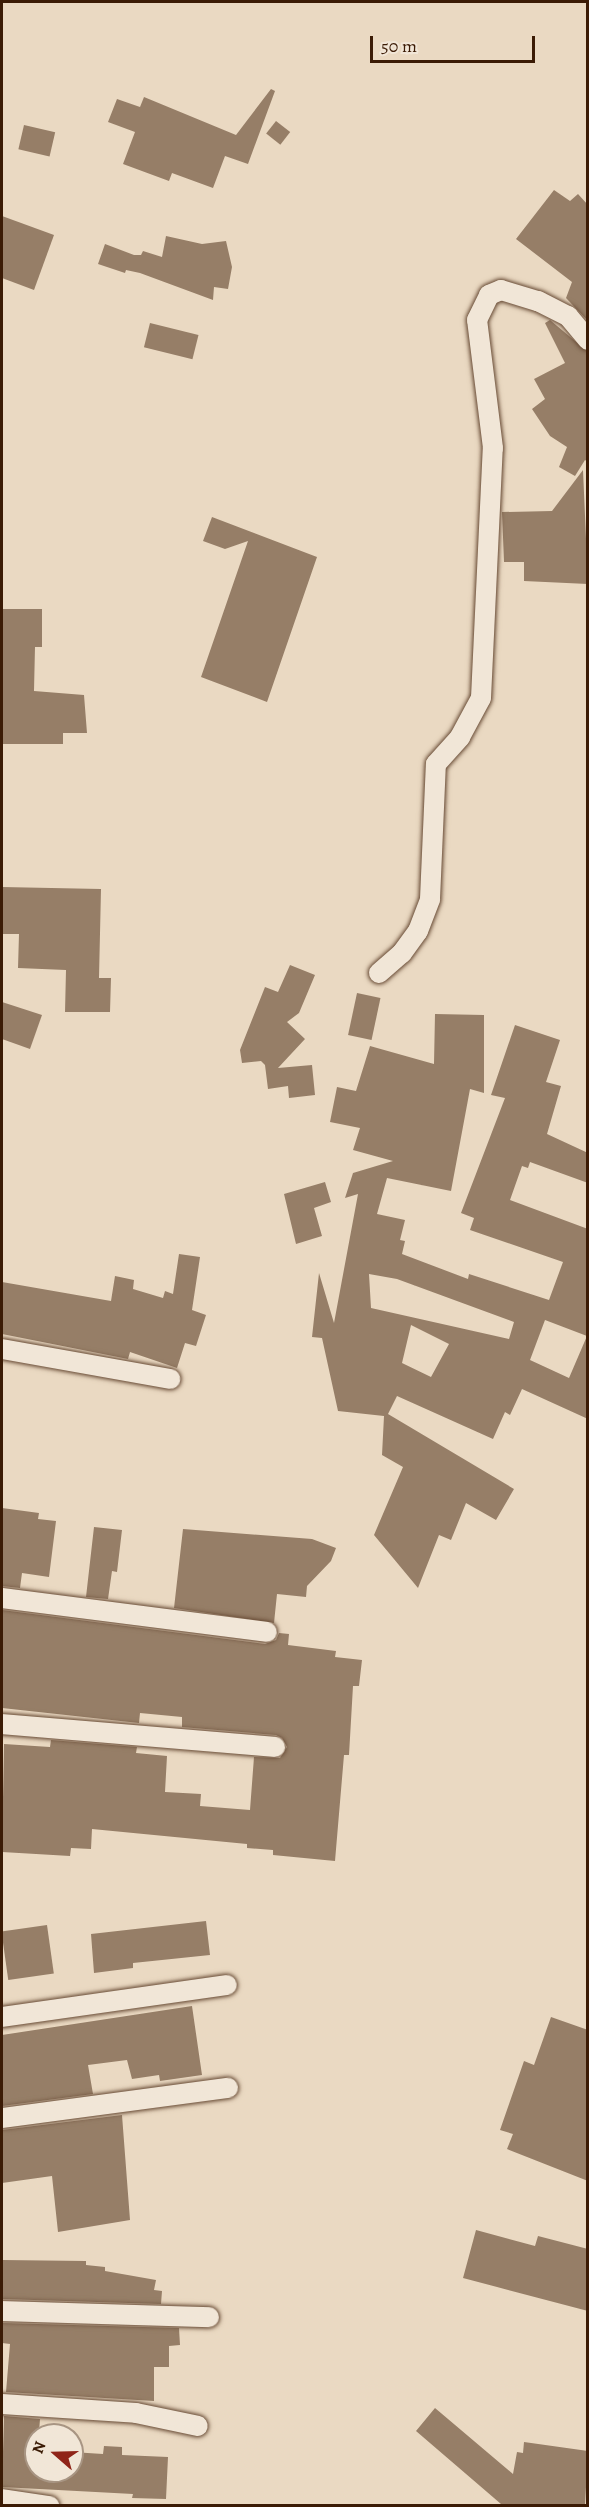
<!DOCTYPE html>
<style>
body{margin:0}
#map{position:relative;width:589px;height:2507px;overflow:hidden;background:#ead9c2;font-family:Alegreya,serif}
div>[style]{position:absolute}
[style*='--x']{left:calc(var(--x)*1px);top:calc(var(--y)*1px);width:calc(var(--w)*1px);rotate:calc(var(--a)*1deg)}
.building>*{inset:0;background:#967e67;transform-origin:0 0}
.roads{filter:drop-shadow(0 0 2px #674a34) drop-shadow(0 0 2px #674a34)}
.street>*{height:20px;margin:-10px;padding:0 10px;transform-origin:10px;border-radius:10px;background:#f1e6d7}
span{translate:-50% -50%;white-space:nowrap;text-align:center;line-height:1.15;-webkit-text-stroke:5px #f1e6d7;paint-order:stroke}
.frame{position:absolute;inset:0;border:3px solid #3b1b05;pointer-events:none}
.north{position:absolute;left:24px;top:2423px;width:60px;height:60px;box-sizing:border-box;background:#f1e6d7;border:2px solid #a89583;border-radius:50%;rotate:290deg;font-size:16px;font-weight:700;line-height:24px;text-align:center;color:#3b1b05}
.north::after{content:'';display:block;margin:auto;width:21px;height:27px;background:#8f2418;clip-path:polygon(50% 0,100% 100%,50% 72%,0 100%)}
.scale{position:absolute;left:370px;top:36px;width:165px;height:27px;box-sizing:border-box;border:3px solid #3b1b05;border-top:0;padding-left:8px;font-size:18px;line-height:21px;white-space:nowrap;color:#3b1b05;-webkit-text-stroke:4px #f1e6d7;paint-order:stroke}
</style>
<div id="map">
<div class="building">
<div style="clip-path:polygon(271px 89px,275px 91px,248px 164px,225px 156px,213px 188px,172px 173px,169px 181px,123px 164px,135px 132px,108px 122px,117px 99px,140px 107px,144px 97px,236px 135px)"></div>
<div style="left:276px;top:121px;width:18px;height:16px;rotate:38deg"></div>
<div style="left:24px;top:125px;width:32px;height:25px;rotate:13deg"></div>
<div style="clip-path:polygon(554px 190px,570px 201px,578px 194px,588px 205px,588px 321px,566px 298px,572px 282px,516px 239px)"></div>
<div style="clip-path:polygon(2px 216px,54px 235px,34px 290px,2px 278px)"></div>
<div style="clip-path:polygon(166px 236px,202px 244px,226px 241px,232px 267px,228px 289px,214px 287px,213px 300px,140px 273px,126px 270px,125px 273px,98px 264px,105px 244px,134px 255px,141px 255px,143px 251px,162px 257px)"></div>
<div style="clip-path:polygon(550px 320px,588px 352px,588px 462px,585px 460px,575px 476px,559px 467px,567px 447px,550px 436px,532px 409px,545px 399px,534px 379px,565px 363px,545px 323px)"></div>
<div style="left:150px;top:323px;width:50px;height:25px;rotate:14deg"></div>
<div style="clip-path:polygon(583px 470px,588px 584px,524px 581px,524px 562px,504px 562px,502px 512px,552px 511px)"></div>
<div style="clip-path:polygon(212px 517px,317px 557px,267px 702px,201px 677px,248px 541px,225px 549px,203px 541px)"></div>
<div style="clip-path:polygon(2px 609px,42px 609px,42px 647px,35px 647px,34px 691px,84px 695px,87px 733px,63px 733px,63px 744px,2px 744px)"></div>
<div style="clip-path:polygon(2px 887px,101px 889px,99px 978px,111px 978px,110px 1012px,65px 1012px,66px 970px,18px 968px,19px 934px,2px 934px)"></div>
<div style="clip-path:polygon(290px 965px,315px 975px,299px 1013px,287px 1022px,305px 1039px,278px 1068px,312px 1065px,315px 1095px,289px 1098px,288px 1086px,268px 1089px,265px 1065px,261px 1061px,242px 1063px,240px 1050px,265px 987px,278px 992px)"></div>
<div style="left:357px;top:993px;width:24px;height:43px;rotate:12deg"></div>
<div style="clip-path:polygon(2px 1002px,42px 1015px,30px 1049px,2px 1039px)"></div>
<div style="clip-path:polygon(evenodd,435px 1014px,484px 1015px,484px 1093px,470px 1089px,451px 1191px,387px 1178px,377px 1214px,405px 1220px,400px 1240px,405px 1241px,402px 1254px,468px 1279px,469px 1274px,549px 1300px,563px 1262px,470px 1230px,474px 1218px,461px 1213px,505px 1098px,491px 1095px,515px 1025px,560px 1040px,546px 1082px,561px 1086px,547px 1134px,588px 1153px,588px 1183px,530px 1162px,528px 1168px,522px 1166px,510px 1200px,588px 1229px,588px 1419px,522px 1389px,510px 1415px,505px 1412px,493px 1439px,397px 1396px,388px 1414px,514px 1489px,496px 1520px,466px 1503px,451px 1540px,439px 1535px,418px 1588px,374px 1535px,403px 1467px,382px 1455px,384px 1416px,338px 1411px,322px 1338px,312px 1337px,319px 1273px,334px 1323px,358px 1194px,345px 1198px,353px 1173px,393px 1161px,353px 1150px,360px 1128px,330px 1122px,337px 1087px,356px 1091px,370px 1046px,434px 1064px,435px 1014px,369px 1274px,397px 1279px,514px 1322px,509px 1339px,371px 1308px,369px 1274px,435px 1014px,545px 1320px,587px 1336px,569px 1378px,530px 1360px,545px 1320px,435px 1014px,411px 1325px,449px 1344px,431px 1377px,402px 1363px,411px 1325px)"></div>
<div style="clip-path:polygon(325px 1182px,331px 1202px,314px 1208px,322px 1236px,296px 1244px,284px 1194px)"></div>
<div style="clip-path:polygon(179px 1254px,200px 1257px,192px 1310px,206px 1315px,196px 1346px,185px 1343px,177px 1368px,130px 1352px,128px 1359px,2px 1334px,2px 1282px,111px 1301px,115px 1276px,134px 1280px,133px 1289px,163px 1298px,165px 1291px,173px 1294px)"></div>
<div style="clip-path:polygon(2px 1508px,39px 1513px,38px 1519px,56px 1521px,49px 1577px,22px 1573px,20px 1588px,2px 1586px)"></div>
<div style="clip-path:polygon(94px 1527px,122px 1530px,117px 1572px,112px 1571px,108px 1599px,86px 1597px)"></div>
<div style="clip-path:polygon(183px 1529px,312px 1539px,336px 1548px,331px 1561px,307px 1586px,306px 1597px,277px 1594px,274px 1623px,174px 1608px)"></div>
<div style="clip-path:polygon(2px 1610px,265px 1644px,276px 1640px,279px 1633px,289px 1634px,288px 1645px,336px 1651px,335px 1657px,362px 1660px,359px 1686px,353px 1686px,349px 1755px,344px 1755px,335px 1861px,273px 1855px,273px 1850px,247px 1848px,247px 1844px,92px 1829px,91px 1849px,71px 1848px,70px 1856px,2px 1852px,4px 1744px,50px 1747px,51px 1740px,137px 1747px,136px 1753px,167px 1756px,165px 1792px,201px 1794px,200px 1806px,250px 1810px,254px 1757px,280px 1758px,287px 1747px,282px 1738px,276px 1735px,182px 1727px,182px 1717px,140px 1713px,139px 1723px,2px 1708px)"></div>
<div style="clip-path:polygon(206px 1921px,210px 1955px,133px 1963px,133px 1968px,94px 1973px,91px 1934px)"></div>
<div style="left:47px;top:1925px;width:49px;height:46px;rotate:82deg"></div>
<div style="clip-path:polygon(192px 2006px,202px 2075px,160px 2081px,159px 2075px,132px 2079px,127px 2060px,88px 2065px,93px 2094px,2px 2106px,2px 2035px)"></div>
<div style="clip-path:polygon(551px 2017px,588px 2030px,588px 2181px,507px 2149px,513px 2134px,500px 2130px,524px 2061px,534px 2065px)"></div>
<div style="clip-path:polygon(122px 2115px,130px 2220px,58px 2232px,52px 2176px,2px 2183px,2px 2130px)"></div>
<div style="clip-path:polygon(476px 2230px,535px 2246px,538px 2236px,588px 2249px,588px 2311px,463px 2278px)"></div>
<div style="clip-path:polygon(2px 2260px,86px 2261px,86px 2265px,105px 2267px,105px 2271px,156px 2280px,154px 2290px,162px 2291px,161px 2304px,2px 2299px)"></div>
<div style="clip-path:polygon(2px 2323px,179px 2328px,180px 2345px,169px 2346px,169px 2367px,154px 2367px,154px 2401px,6px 2392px,10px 2344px,2px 2343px)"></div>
<div style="clip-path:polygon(435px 2408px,513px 2474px,517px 2452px,523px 2453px,524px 2442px,588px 2451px,585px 2505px,501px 2504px,416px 2431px)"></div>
<div style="clip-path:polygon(4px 2416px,40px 2419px,36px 2471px,72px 2471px,72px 2452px,103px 2454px,104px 2446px,122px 2447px,122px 2455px,168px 2457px,166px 2499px,132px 2498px,133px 2494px,2px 2487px)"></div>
</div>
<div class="roads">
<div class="street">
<div style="--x:379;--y:973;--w:30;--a:-41"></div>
<div style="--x:402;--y:953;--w:27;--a:-54"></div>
<div style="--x:418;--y:931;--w:34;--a:-69"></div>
<div style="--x:430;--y:899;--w:135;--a:-87.5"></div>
<div style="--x:436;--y:764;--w:36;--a:-48"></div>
<div style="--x:460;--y:737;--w:44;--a:-61.7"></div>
<div style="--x:481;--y:698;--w:250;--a:-87.3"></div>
<div style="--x:493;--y:448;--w:129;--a:-97.1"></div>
<div style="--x:477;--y:320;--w:28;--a:-64"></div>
<div style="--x:489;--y:295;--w:13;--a:-23"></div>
<div style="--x:501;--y:290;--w:39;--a:17"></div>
<div style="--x:538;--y:301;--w:34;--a:27"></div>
<div style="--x:568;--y:316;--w:31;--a:50"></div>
<div style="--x:2;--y:1349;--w:171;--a:10.1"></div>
<div style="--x:2;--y:1598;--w:267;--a:7.3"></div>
<div style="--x:2;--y:1724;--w:274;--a:4.8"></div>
<div style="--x:2;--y:2017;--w:227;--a:-8.1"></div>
<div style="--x:2;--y:2118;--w:228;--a:-7.6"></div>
<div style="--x:2;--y:2311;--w:207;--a:1.7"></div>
<div style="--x:2;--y:2404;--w:134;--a:3.8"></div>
<div style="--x:136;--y:2413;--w:63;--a:11.8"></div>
<div style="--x:2;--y:2499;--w:48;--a:8.5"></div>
</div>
</div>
<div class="frame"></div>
<div class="north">N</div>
<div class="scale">50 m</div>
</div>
